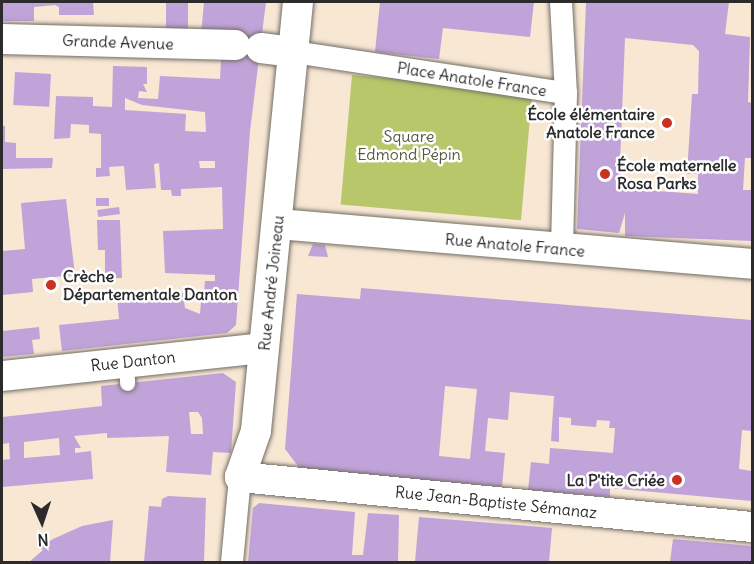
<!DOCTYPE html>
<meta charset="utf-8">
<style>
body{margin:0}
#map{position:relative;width:754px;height:564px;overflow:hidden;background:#f7e7d3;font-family:Delius,sans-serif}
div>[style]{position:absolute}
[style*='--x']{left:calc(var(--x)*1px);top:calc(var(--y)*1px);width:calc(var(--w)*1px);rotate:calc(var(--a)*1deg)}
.green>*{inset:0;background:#b7c76a;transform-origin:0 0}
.building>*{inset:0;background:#c0a3d9;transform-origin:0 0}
.roads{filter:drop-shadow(0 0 2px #726d66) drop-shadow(0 0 2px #726d66)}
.service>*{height:15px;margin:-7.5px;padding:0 7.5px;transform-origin:7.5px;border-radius:7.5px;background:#fff}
.pedestrian>*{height:22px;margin:-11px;padding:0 11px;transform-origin:11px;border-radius:11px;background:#fff}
.minor>*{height:30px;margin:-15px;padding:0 15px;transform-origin:15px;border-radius:15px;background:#fff}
.dots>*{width:16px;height:16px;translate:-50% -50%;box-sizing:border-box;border:3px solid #fff;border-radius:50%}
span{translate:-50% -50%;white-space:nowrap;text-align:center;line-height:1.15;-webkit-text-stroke:5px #fff;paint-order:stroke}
.street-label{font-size:16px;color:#2b2b2b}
.poi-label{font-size:16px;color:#2b2b2b;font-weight:700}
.right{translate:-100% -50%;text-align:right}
.left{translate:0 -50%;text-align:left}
.park-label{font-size:16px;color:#555a3e}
.frame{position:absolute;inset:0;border:3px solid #2b2b2b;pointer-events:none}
.north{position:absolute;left:12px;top:492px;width:60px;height:60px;-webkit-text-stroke:4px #fff;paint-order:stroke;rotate:177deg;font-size:16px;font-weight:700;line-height:24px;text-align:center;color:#2b2b2b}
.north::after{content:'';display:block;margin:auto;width:21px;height:27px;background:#2b2b2b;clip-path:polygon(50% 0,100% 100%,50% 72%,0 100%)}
</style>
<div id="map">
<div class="green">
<div style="left:352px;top:75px;width:181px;height:130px;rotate:5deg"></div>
</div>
<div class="building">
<div style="clip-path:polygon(2px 2px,93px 2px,94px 15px,59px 15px,59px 7px,55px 5px,34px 7px,34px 21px,2px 21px)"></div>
<div style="left:166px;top:2px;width:22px;height:31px"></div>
<div style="clip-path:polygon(evenodd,204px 2px,266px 2px,250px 131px,236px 325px,227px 333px,62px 351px,59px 325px,119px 319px,117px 295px,204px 292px,205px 281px,215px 281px,215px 275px,165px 273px,163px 231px,223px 229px,222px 187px,181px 189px,181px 196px,172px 196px,171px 190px,161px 190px,159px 163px,154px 164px,156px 188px,126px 190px,124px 166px,109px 167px,110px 176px,96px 177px,96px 168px,101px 168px,101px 134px,89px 133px,89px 125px,71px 124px,70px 138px,54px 139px,56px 96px,93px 97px,93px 106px,112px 107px,113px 66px,147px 67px,147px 84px,143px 84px,147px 92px,139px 91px,138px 98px,158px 99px,160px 76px,220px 79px,221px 60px,211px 60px,201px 34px,204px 2px,125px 98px,142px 105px,205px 112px,206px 132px,185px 131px,186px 114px,125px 110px,125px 98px,204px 2px,199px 161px,215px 161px,215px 168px,200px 168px,199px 161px,204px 2px,184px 301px,201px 301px,200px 314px,185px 308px,184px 301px)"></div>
<div style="clip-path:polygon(380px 2px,534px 2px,530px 37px,443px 28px,439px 59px,375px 52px)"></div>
<div style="clip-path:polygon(evenodd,586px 2px,729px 2px,725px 34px,750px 37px,748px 102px,752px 103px,752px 158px,745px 158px,743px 190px,752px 190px,752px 241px,625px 236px,625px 213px,619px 233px,577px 229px,586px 2px,625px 38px,693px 45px,699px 51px,698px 94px,692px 94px,687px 174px,698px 174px,698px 194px,619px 188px,625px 38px)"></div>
<div style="left:15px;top:72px;width:36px;height:33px;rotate:3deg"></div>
<div style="clip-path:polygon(2px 126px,5px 126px,5px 142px,16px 143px,16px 158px,53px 158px,52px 168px,2px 169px)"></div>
<div style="left:96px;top:198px;width:13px;height:8px"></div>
<div style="clip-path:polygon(66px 199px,75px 275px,32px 279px,33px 292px,2px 295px,2px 251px,25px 249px,21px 203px)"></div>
<div style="left:119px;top:207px;width:7px;height:22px;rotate:82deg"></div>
<div style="clip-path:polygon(97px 220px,120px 220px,122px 278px,105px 278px,105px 250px,98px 250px)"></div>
<div style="clip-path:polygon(313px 244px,325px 245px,328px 257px,308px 256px)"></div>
<div style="clip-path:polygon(evenodd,361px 288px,752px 320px,752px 431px,742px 430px,739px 469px,752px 471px,752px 501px,610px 488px,610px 497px,528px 490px,531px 462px,549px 464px,550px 448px,613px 453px,615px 428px,609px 428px,610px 421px,597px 420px,596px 427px,571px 425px,571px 418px,559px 417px,559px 442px,551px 441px,554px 396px,510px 392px,508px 420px,488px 418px,485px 451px,505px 453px,502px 487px,301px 470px,285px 449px,297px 294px,360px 299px,361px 288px,445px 386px,477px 389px,470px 459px,439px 456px,445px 386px)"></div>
<div style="clip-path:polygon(39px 327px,40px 339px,32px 340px,34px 354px,2px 357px,2px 331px)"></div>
<div style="clip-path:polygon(evenodd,223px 373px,236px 382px,231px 453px,213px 452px,211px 475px,166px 472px,169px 436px,107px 438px,107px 433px,74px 436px,81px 448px,75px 448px,75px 453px,91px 451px,93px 479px,2px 487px,2px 460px,10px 459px,9px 443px,2px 444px,2px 417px,102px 406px,101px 386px,223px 373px,189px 412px,198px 412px,202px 418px,203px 434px,191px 434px,189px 412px,223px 373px,59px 438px,60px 455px,24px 458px,24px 442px,59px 438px)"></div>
<div style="clip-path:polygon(168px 496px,206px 498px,204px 562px,144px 562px,149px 506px,161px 507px,162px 499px)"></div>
<div style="clip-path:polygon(259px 503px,355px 512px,352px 555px,363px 555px,368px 513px,399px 515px,398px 562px,248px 562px,253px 508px)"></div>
<div style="clip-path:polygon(419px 517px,552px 528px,549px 562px,415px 562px)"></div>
<div style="clip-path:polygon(113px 520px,110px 562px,29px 562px,43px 550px,40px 547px,53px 539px,82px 526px)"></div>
<div style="clip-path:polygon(673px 539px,752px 546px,752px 562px,670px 562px)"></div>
</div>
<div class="roads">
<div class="service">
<div style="--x:126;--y:361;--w:22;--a:87"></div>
</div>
<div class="pedestrian">
<div style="--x:561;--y:2;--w:91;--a:86.9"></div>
<div style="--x:294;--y:52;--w:275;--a:8.6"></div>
<div style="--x:566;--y:93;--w:157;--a:91.5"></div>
<div style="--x:232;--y:562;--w:85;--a:-84.6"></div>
</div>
<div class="minor">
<div style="--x:298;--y:2;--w:431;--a:95.6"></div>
<div style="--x:256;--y:431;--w:49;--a:109.2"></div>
<div style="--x:240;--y:477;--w:514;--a:5.58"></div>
<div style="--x:2;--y:39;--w:233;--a:1.5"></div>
<div style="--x:261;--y:48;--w:33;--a:7"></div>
<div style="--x:278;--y:224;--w:476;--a:4.8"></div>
<div style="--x:2;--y:376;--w:263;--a:-6.1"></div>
</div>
</div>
<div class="dots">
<div style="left:667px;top:123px;background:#c8321e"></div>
<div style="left:605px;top:174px;background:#c8321e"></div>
<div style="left:51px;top:285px;background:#c8321e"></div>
<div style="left:677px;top:480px;background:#c8321e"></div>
</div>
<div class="street-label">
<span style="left:118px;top:42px;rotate:2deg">Grande Avenue</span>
<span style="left:472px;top:79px;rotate:9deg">Place Anatole France</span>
<span style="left:515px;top:245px;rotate:5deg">Rue Anatole France</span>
<span style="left:271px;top:283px;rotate:-84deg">Rue André Joineau</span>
<span style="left:133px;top:361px;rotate:-6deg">Rue Danton</span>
<span style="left:496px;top:502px;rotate:6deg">Rue Jean-Baptiste Sémanaz</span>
</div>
<div class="poi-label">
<span class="right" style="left:655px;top:123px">École élémentaire<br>Anatole France</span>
<span class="left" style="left:617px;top:174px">École maternelle<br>Rosa Parks</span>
<span class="left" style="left:63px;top:285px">Crèche<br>Départementale Danton</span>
<span class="right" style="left:665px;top:480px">La P'tite Criée</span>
</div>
<div class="park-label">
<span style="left:409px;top:145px">Square<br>Edmond Pépin</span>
</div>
<div class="frame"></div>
<div class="north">N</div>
</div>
